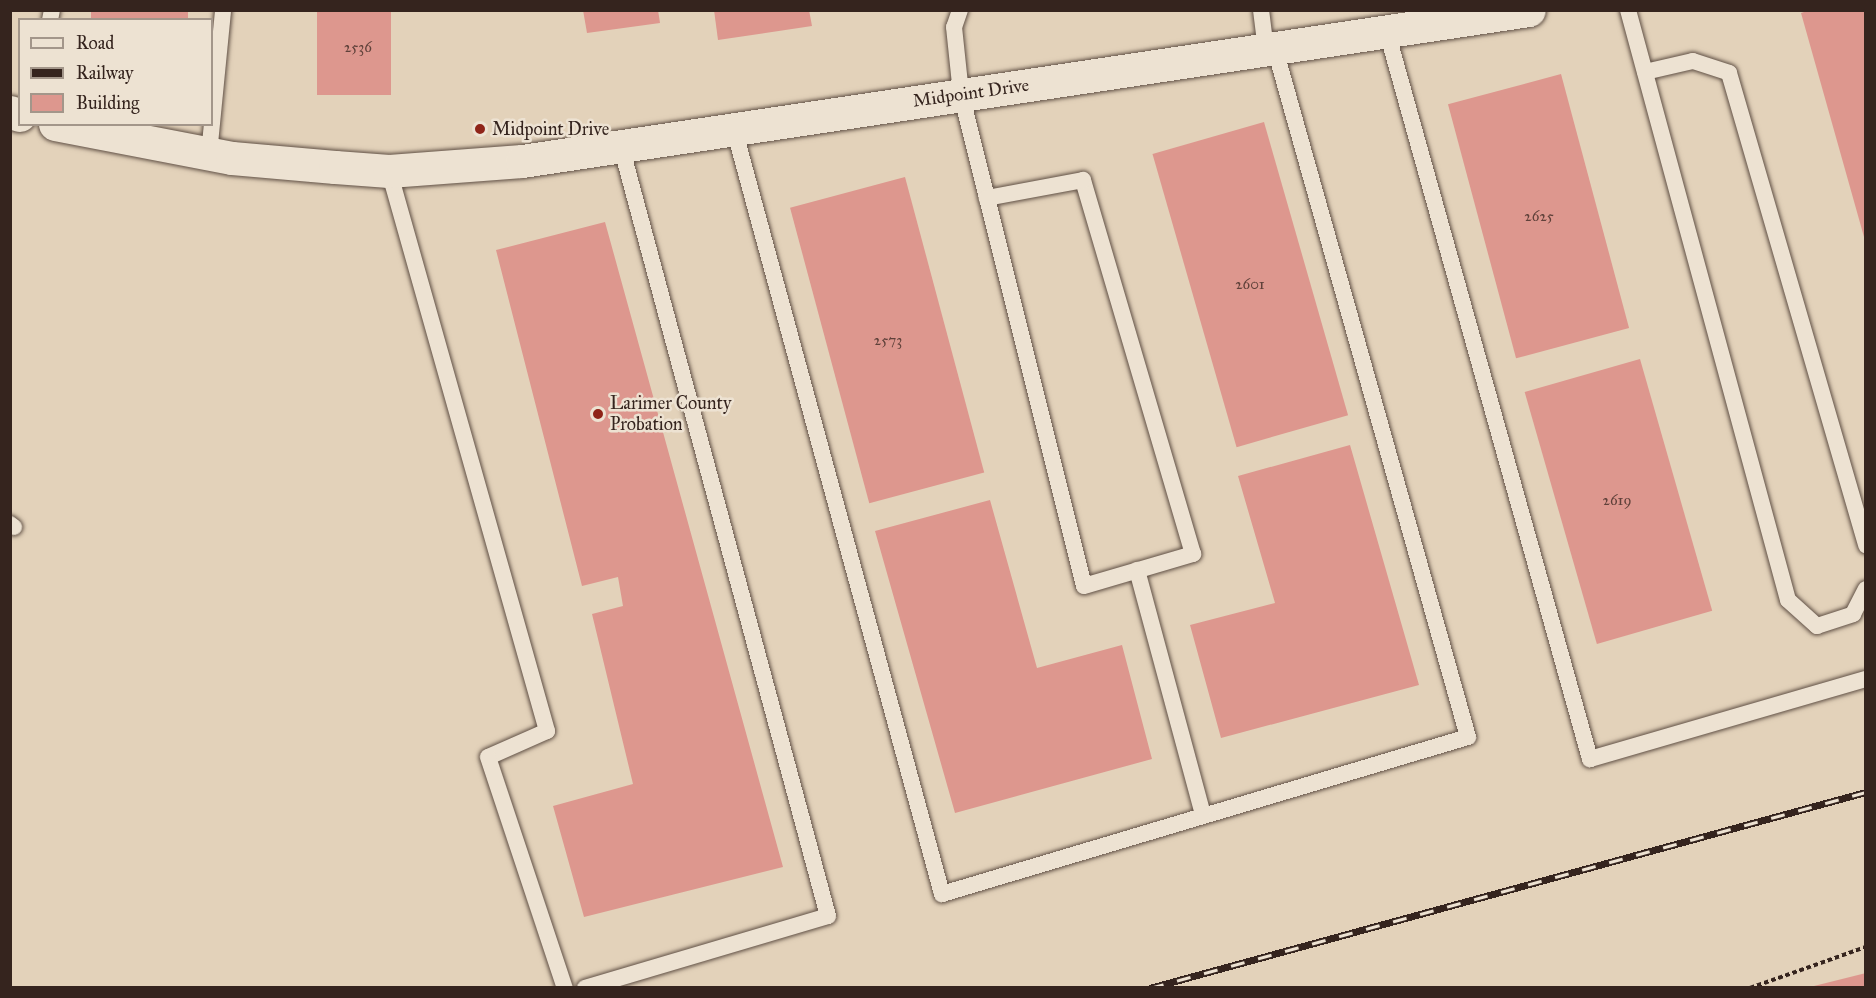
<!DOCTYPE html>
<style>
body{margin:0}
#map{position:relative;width:1876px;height:998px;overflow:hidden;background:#e3d2ba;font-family:"IM FELL Great Primer",serif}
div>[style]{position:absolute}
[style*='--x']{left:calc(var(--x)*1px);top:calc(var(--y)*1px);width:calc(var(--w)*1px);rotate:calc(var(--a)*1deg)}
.building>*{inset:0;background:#dd978e;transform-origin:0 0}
.path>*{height:4px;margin-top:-2px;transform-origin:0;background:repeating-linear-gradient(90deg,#35241e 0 4.5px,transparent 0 7.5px)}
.roads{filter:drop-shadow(0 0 2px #605045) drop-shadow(0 0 2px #605045)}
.service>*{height:16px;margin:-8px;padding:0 8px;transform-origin:8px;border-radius:8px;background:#ede2d2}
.minor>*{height:33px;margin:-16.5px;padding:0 16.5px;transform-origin:16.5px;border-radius:16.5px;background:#ede2d2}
.rail>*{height:7px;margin-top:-3.5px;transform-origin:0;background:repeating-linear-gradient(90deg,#ede2d2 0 14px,#35241e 0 28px);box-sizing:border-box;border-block:2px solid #35241e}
.dots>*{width:16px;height:16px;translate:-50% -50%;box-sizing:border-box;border:3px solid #ede2d2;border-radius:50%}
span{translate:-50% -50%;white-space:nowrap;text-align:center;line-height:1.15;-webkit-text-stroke:5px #ede2d2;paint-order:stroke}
.number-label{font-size:15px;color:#5f413a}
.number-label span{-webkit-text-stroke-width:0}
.street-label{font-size:18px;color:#35241e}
.poi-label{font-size:18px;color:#35241e}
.left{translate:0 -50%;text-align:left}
.frame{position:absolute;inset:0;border:12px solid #35241e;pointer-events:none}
.legend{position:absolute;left:18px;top:18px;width:195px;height:108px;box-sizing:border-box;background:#ede2d2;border:2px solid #a3968a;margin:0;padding:8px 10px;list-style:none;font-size:18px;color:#35241e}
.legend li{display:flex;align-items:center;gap:12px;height:30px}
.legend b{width:30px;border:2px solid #a3968a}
</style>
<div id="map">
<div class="building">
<div style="left:91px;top:10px;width:97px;height:10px"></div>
<div style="left:317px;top:10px;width:74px;height:85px"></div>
<div style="clip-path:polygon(583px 10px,658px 10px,660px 23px,587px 33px)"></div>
<div style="clip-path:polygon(714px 10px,809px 10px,812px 26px,718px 40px)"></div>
<div style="clip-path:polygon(1810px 10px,1866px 10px,1866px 244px,1801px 13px)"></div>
<div style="left:1561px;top:74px;width:263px;height:117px;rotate:75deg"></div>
<div style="left:1264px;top:122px;width:305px;height:116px;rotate:74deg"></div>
<div style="left:905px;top:177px;width:306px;height:119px;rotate:75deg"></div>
<div style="clip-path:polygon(605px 222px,783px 867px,584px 917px,553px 806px,633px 784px,592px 614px,623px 606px,618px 577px,582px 586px,496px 250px)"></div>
<div style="left:1640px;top:359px;width:262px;height:120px;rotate:74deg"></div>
<div style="clip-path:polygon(1350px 445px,1419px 685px,1221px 738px,1190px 625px,1275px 603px,1238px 476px)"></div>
<div style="clip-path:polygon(990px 500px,1037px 668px,1122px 645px,1152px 759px,955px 813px,875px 531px)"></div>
<div style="clip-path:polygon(1866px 973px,1866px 988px,1810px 988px,1810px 987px)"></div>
</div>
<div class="path">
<div style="--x:1750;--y:988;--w:123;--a:-19.5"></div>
</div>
<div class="roads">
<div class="service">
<div style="--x:960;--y:10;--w:18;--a:109"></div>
<div style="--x:954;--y:27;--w:67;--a:84"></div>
<div style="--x:961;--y:94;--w:507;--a:75.96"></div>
<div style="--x:1084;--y:586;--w:114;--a:-16.4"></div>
<div style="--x:1193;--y:554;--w:390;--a:-106.4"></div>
<div style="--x:1083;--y:180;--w:98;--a:169.4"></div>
<div style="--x:1261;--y:10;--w:40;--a:82.9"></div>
<div style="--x:1628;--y:10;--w:611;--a:74.83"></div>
<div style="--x:1788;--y:600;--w:39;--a:42"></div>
<div style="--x:1817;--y:626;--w:38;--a:-18"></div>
<div style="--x:1853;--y:614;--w:28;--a:-63"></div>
<div style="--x:50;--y:20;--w:10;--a:-79"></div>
<div style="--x:1387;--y:32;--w:755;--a:74.4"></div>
<div style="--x:1590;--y:759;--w:287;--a:-16.2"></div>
<div style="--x:1645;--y:72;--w:49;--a:-12.9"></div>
<div style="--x:1693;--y:61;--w:38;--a:18"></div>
<div style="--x:1729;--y:73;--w:492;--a:73.8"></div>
<div style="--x:734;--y:129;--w:793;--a:74.79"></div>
<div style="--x:942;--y:894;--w:549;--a:-16.62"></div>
<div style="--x:1468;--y:737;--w:715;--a:-105.67"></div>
<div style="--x:209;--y:154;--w:145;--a:-84.4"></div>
<div style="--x:389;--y:171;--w:582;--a:74.24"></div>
<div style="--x:547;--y:731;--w:64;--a:156.2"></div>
<div style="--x:488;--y:757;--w:243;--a:71.6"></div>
<div style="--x:10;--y:524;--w:5;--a:37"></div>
<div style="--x:1137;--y:570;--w:253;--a:74.9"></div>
<div style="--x:585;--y:988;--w:253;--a:-16.5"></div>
<div style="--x:828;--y:916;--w:797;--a:-105.05"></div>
</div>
<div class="minor">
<div style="--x:10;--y:112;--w:10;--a:17"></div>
<div style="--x:55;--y:124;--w:180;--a:10.9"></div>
<div style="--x:232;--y:158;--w:103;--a:5"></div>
<div style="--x:335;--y:167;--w:54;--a:4.2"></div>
<div style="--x:389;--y:171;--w:133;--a:-4.3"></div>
<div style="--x:522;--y:161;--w:1018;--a:-8.53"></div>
</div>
</div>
<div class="rail">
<div style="--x:1150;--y:988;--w:742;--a:-15.31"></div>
</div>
<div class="dots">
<div style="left:480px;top:129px;background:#8f2418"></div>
<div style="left:598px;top:414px;background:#8f2418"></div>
</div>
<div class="number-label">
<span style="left:358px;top:48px">2536</span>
<span style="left:1539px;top:217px">2625</span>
<span style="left:1250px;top:285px">2601</span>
<span style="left:888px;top:341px">2573</span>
<span style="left:1617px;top:501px">2619</span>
</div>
<div class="street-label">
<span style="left:971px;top:93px;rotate:-8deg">Midpoint Drive</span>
</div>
<div class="poi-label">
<span class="left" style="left:492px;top:129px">Midpoint Drive</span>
<span class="left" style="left:610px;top:414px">Larimer County<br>Probation</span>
</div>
<div class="frame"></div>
<ul class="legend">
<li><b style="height:8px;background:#ede2d2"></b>Road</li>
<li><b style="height:8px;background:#35241e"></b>Railway</li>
<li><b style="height:16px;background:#dd978e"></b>Building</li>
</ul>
</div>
